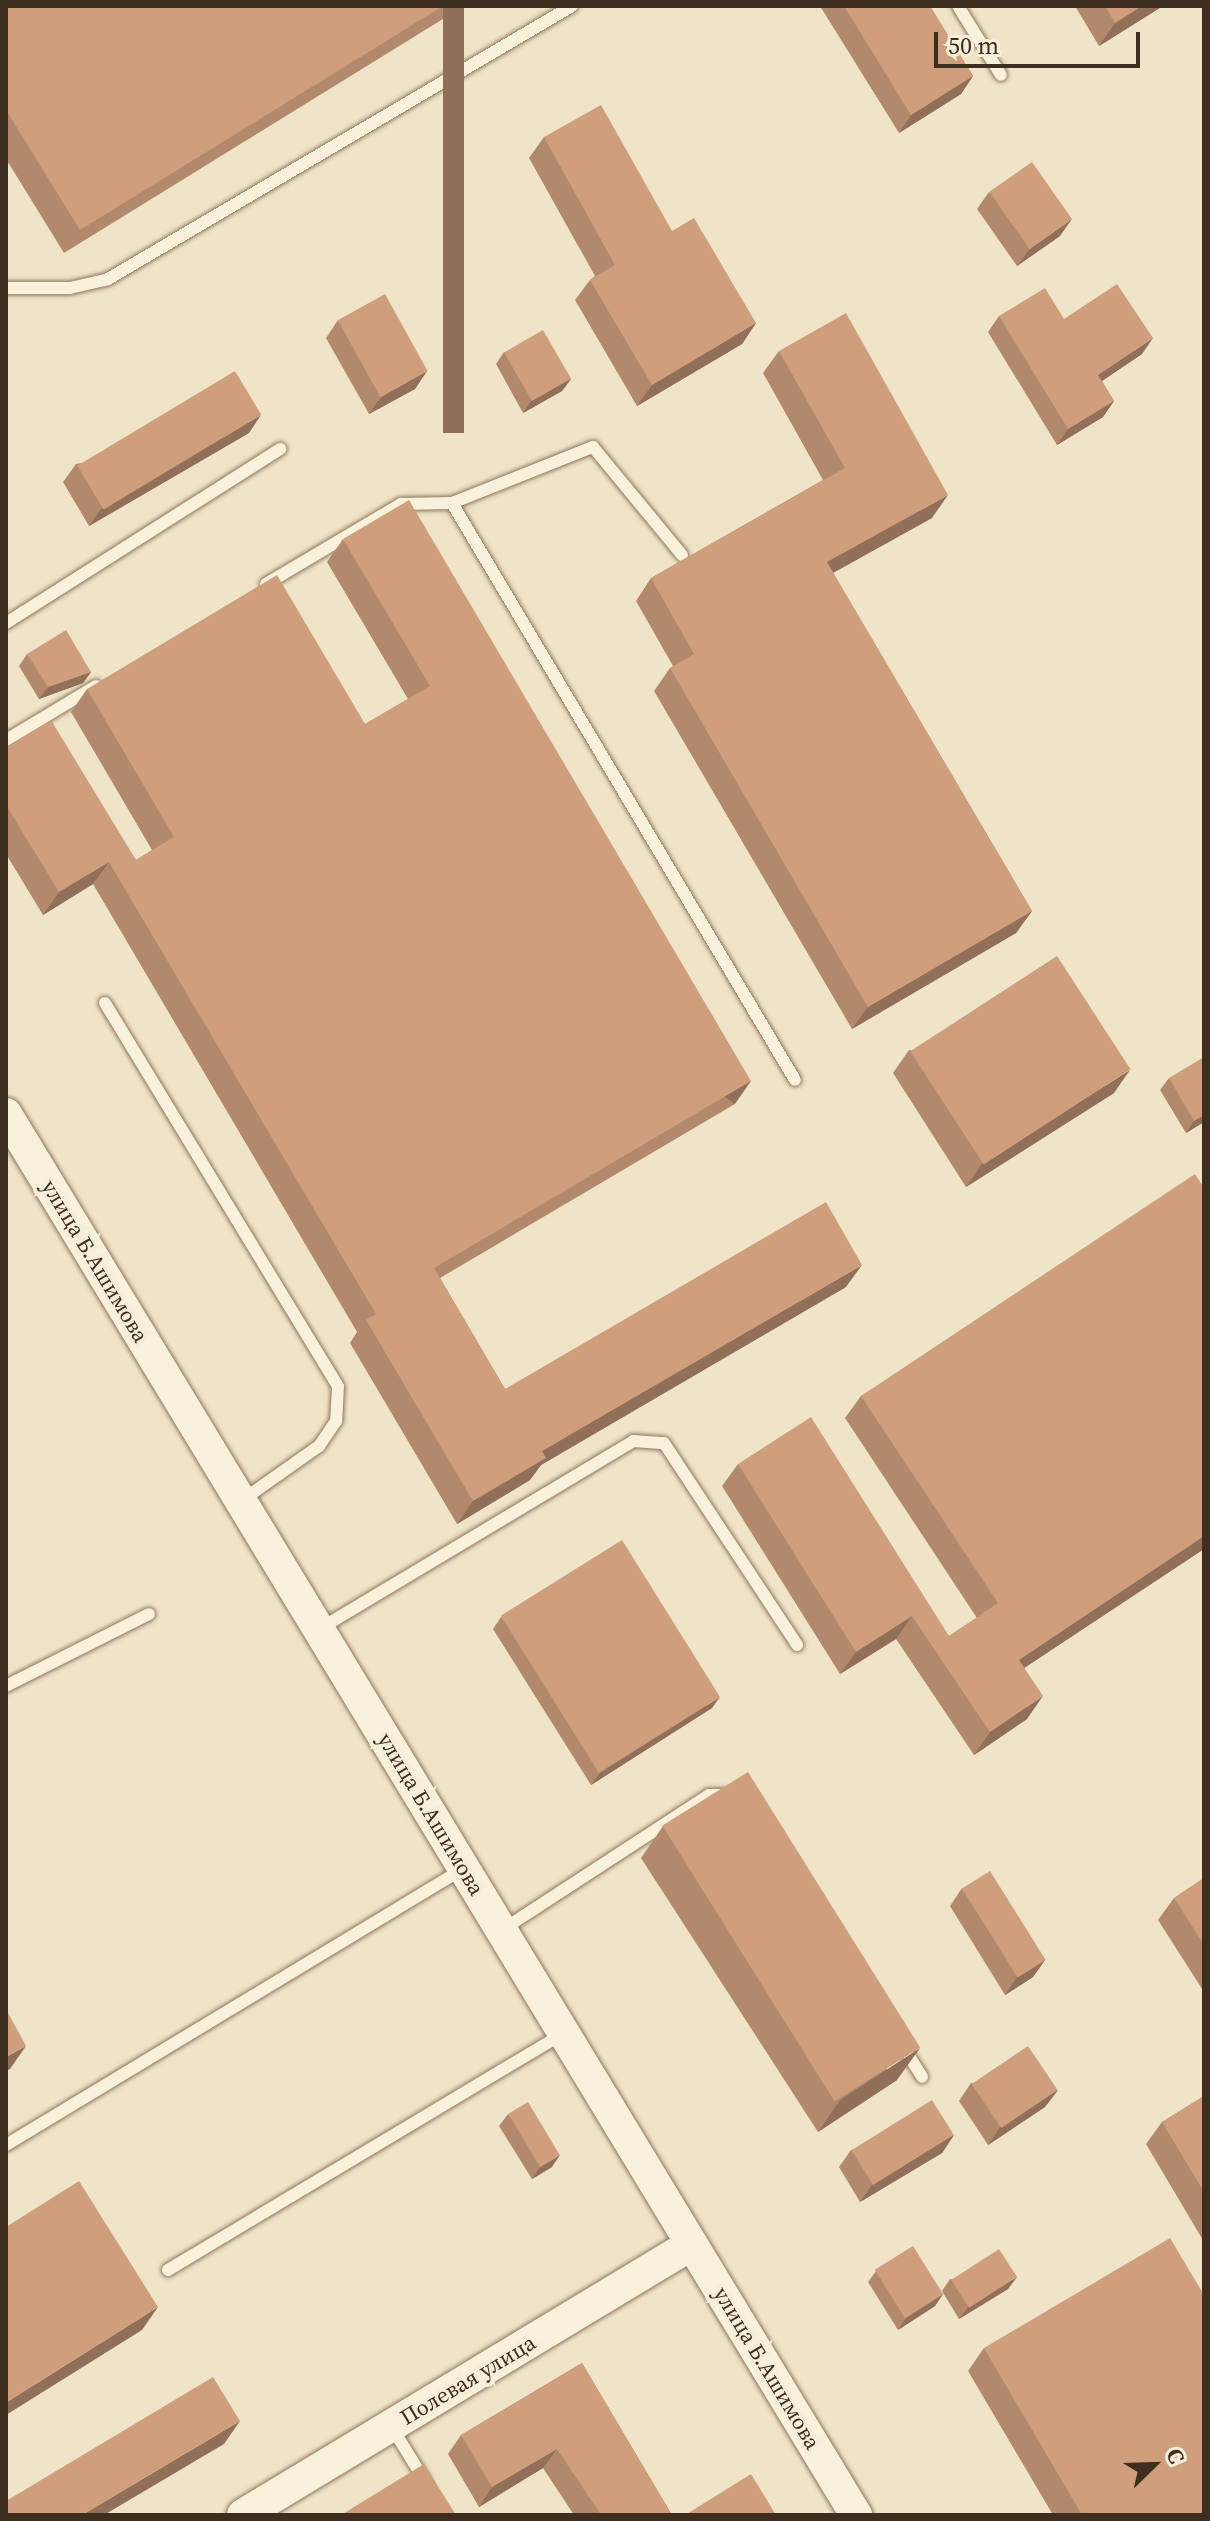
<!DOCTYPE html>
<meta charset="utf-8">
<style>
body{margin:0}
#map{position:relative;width:1210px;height:2521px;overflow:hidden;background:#f0e4c8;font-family:"Source Serif 4",serif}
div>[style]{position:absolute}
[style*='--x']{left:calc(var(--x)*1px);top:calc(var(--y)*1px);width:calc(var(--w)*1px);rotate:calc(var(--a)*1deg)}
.roads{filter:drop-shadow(0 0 2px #8d765c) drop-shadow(0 0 2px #8d765c)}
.service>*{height:12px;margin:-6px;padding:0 6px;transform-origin:6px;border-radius:6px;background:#faf1dc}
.tertiary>*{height:32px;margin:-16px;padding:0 16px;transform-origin:16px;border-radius:16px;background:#faf1dc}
.wall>*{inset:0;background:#b2896c}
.shaded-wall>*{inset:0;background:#916f58;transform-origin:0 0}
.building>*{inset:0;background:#cf9f7d;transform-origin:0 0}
span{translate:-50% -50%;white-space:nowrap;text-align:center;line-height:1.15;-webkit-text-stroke:8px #f7eed8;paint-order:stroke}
.street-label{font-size:22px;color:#3d2e20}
.frame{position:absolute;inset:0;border:8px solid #3d2e20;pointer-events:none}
.north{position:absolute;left:1114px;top:2425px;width:80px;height:80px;-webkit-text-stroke:6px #f7eed8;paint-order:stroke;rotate:67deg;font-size:22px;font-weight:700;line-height:32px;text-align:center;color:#3d2e20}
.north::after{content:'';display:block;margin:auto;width:28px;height:36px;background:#3d2e20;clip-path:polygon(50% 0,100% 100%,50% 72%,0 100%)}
.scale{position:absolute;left:934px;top:32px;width:206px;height:36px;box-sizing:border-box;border:4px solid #3d2e20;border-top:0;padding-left:10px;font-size:24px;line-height:28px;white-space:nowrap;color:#3d2e20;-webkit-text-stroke:6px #f7eed8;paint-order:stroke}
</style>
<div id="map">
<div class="roads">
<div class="service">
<div style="--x:958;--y:6;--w:81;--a:58.1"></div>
<div style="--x:6;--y:288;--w:64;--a:0"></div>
<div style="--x:70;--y:288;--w:39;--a:-13"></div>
<div style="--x:108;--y:279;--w:538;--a:-30.47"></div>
<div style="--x:452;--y:503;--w:152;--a:-21.7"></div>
<div style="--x:593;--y:447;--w:140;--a:50.5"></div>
<div style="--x:266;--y:584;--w:157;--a:-30.7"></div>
<div style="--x:401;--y:504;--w:51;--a:-1.1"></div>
<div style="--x:452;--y:503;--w:671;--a:59.27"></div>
<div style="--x:6;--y:623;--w:325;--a:-32.4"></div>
<div style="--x:6;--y:740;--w:105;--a:-31"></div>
<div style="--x:105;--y:1003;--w:448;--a:58.7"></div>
<div style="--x:338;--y:1386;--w:35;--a:93"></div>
<div style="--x:336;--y:1421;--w:30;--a:124"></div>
<div style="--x:319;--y:1446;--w:95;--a:144.8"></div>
<div style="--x:321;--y:1628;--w:364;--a:-30.9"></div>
<div style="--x:633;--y:1441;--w:31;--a:4"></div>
<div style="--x:664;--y:1443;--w:242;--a:56.6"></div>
<div style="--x:6;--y:1686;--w:160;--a:-26.7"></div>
<div style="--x:502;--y:1930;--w:247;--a:-33.1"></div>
<div style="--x:709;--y:1795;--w:17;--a:0"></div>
<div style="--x:904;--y:2048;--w:34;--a:58"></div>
<div style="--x:6;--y:2145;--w:532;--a:-31.15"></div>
<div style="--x:168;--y:2270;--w:458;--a:-30.9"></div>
<div style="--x:391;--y:2426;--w:65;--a:58.3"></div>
</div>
<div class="tertiary">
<div style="--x:6;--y:1114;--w:1639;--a:58.75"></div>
<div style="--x:243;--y:2515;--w:524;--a:-31.11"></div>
</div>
</div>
<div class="wall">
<div style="clip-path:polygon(6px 6px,464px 6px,64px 253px,6px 159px)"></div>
<div style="clip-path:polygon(820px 6px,930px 6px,973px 76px,961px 94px,899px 133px)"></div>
<div style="clip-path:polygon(1075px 6px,1163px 6px,1099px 46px)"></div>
<div style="clip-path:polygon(544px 137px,672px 231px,756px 323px,742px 344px,637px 406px,575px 300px,590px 280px,595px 276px,529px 158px)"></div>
<div style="clip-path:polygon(989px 192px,1060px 236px,1017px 266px,977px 209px)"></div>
<div style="clip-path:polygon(999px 316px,1064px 319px,1142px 354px,1102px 381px,1114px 401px,1103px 417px,1057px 445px,988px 332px)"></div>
<div style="clip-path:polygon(338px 320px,427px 371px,415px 389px,369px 414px,326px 338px)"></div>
<div style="clip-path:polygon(779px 351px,932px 518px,833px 573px,1032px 911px,1016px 933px,852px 1029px,654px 691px,670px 668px,673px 666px,636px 601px,651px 578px,823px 480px,763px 373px)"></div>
<div style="clip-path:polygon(504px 352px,571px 379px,562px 391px,523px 413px,496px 364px)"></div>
<div style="clip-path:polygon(249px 433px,89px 526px,63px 482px,76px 464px)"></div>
<div style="clip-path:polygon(343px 539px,735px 1104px,440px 1278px,505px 1389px,846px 1287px,541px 1465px,530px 1480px,457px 1524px,350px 1343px,357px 1332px,93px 884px,43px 915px,6px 854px,6px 748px,136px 860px,152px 850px,71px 712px,87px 689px,365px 724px,408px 699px,327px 562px)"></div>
<div style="clip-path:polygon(27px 654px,91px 672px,83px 683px,39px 699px,19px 666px)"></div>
<div style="clip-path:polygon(909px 1050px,1114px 1093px,966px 1187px,893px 1073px)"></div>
<div style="clip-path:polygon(1169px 1078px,1204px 1122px,1186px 1133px,1160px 1090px)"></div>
<div style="clip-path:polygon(1204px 1188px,1204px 1549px,1024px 1668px,1027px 1719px,974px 1755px,896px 1639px,840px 1674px,722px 1486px,738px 1464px,949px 1636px,977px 1618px,845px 1418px,861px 1396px)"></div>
<div style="clip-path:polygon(501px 1617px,712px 1708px,591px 1785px,493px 1629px)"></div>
<div style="clip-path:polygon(663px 1826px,897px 2080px,818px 2132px,641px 1858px)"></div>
<div style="clip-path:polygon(1204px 1878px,1204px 1992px,1158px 1920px,1174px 1898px)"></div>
<div style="clip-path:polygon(962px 1888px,1045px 1960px,1033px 1977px,1005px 1995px,950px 1906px)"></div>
<div style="clip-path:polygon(971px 2083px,1058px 2090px,1045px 2107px,988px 2145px,959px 2101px)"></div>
<div style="clip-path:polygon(1204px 2096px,1204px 2242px,1146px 2144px,1162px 2122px)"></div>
<div style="clip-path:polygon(508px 2114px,552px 2167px,532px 2179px,499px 2126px)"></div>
<div style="clip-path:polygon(954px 2135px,942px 2153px,860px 2202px,839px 2167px,851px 2150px)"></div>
<div style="clip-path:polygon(876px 2271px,943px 2294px,935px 2306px,898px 2330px,868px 2282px)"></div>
<div style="clip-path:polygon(950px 2279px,1008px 2289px,959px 2319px,942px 2291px)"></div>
<div style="clip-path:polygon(984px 2348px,1204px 2515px,1053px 2515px,968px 2371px)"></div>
<div style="clip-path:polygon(582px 2363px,672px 2515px,574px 2515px,543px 2468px,479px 2507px,448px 2454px,461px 2435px)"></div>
</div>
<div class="shaded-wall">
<div style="left:443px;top:6px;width:21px;height:427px"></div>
<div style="clip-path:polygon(1142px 6px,1163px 6px,1099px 46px,1115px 23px)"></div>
<div style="clip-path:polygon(973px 76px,961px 94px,899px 133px,911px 115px)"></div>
<div style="clip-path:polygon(1072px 219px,1060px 236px,1017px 266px,1030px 249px)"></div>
<div style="clip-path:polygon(756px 323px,742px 344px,637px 406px,652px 385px)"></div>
<div style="clip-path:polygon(1153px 338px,1142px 354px,1087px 391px,1098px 375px)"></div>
<div style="clip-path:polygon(427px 371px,415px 389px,369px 414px,381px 397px)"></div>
<div style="clip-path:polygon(571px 379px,562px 391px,523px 413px,531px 401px)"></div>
<div style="clip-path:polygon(1114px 401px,1103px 417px,1057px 445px,1068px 429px)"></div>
<div style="clip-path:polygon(261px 415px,249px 433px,89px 526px,101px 509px)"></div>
<div style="clip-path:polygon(948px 495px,932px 518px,811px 585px,827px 562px)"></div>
<div style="clip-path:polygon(91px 672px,83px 683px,39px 699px,48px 687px)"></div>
<div style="clip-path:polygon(109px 862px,93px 884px,43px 915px,59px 892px)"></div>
<div style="clip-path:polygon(1032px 911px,1016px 933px,852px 1029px,868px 1007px)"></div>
<div style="clip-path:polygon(1130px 1070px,1114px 1093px,966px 1187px,982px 1164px)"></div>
<div style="left:751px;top:1081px;width:28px;height:368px;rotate:125deg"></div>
<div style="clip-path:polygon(1204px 1115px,1204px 1122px,1186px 1133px,1194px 1121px)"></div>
<div style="clip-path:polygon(862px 1265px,846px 1287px,541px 1465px,530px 1480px,457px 1524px,473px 1501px,542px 1451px)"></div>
<div style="clip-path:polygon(1204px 1536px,1204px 1549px,1003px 1682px,1019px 1660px)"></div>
<div style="clip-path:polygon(912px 1616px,896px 1639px,840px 1674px,856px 1652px)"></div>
<div style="clip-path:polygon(1043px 1696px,1027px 1719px,974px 1755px,990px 1732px)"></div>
<div style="clip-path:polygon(720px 1697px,712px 1708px,591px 1785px,600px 1773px)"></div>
<div style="clip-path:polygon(1045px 1960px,1033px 1977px,1005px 1995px,1017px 1977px)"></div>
<div style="clip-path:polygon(26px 2046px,10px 2069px,6px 2071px,6px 2057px)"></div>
<div style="clip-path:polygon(920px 2048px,897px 2080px,818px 2132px,840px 2100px)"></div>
<div style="clip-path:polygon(1058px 2090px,1045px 2107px,988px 2145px,1000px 2127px)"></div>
<div style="clip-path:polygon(954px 2135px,942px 2153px,860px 2202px,872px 2185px)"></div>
<div style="clip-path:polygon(560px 2155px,552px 2167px,532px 2179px,540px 2167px)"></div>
<div style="clip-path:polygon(1017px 2277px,1008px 2289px,959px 2319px,968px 2307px)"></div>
<div style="clip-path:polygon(943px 2294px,935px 2306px,898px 2330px,906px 2318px)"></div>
<div style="clip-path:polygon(158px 2307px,142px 2330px,6px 2415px,6px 2404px,7px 2402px)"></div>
<div style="clip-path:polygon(240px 2421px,224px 2444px,104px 2515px,82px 2515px)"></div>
<div style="clip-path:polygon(557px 2449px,543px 2468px,479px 2507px,492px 2487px)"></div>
</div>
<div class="building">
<div style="clip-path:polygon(6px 6px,443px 6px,80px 230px,6px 110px)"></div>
<div style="clip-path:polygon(844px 6px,930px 6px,973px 76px,911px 115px)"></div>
<div style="clip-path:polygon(1105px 6px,1142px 6px,1115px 23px)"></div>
<div style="clip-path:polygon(601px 105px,672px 231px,694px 218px,756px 323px,652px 385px,590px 280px,615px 265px,544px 137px)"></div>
<div style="left:1032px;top:162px;width:70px;height:52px;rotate:55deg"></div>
<div style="clip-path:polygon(1117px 284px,1153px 338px,1098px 375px,1114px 401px,1068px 429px,999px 316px,1045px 288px,1064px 319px)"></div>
<div style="left:385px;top:294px;width:88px;height:54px;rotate:61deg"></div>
<div style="clip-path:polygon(846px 313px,948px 495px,827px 562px,1032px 911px,868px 1007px,670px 668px,694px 654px,651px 578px,845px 468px,779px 351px)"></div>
<div style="left:543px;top:330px;width:56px;height:45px;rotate:60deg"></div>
<div style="left:235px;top:371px;width:51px;height:184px;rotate:59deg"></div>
<div style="clip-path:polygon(409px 500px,751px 1081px,434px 1268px,505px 1389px,826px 1202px,862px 1265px,542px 1451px,546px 1458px,473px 1501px,366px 1320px,376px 1314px,109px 862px,59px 892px,6px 805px,6px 748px,51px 720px,136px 860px,174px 837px,87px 689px,277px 575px,365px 724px,430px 686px,343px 539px)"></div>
<div style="clip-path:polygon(66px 630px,91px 672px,48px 687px,27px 654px)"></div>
<div style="left:1057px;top:956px;width:135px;height:175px;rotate:57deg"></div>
<div style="clip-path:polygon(1204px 1057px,1204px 1115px,1194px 1121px,1169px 1078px)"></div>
<div style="clip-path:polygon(1195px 1174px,1204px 1188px,1204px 1536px,1019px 1660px,1043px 1696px,990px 1732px,912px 1616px,856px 1652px,738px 1464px,811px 1417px,949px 1636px,998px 1603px,861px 1396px)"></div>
<div style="left:622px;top:1540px;width:185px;height:143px;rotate:58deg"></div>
<div style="left:748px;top:1772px;width:325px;height:101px;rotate:58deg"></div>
<div style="left:990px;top:1871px;width:105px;height:33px;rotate:58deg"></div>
<div style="clip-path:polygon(1204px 1878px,1204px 1945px,1174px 1898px)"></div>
<div style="clip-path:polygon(6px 2009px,26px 2046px,6px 2057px)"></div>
<div style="left:1028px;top:2046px;width:53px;height:68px;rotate:56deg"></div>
<div style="clip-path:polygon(1204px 2096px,1204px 2192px,1162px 2122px)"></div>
<div style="left:932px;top:2100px;width:41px;height:95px;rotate:58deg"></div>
<div style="left:528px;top:2102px;width:62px;height:23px;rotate:59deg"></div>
<div style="clip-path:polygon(79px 2181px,158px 2307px,7px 2402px,6px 2400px,6px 2227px)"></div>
<div style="clip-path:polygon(1170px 2238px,1204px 2295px,1204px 2515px,1082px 2515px,984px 2348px)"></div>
<div style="left:913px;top:2246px;width:57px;height:45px;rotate:58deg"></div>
<div style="left:999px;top:2249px;width:33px;height:57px;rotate:57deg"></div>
<div style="clip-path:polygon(582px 2363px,672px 2515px,601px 2515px,557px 2449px,492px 2487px,461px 2435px)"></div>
<div style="clip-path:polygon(213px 2377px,240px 2421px,82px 2515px,6px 2515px,6px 2501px)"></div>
<div style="clip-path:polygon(424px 2464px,456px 2515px,341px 2515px)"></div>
<div style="clip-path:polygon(751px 2474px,776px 2515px,685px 2515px)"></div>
</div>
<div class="street-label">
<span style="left:95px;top:1261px;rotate:59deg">улица Б.Ашимова</span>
<span style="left:431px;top:1814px;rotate:59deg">улица Б.Ашимова</span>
<span style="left:767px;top:2368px;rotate:59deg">улица Б.Ашимова</span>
<span style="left:468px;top:2380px;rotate:-31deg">Полевая улица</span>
</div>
<div class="frame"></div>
<div class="north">С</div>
<div class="scale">50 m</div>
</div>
